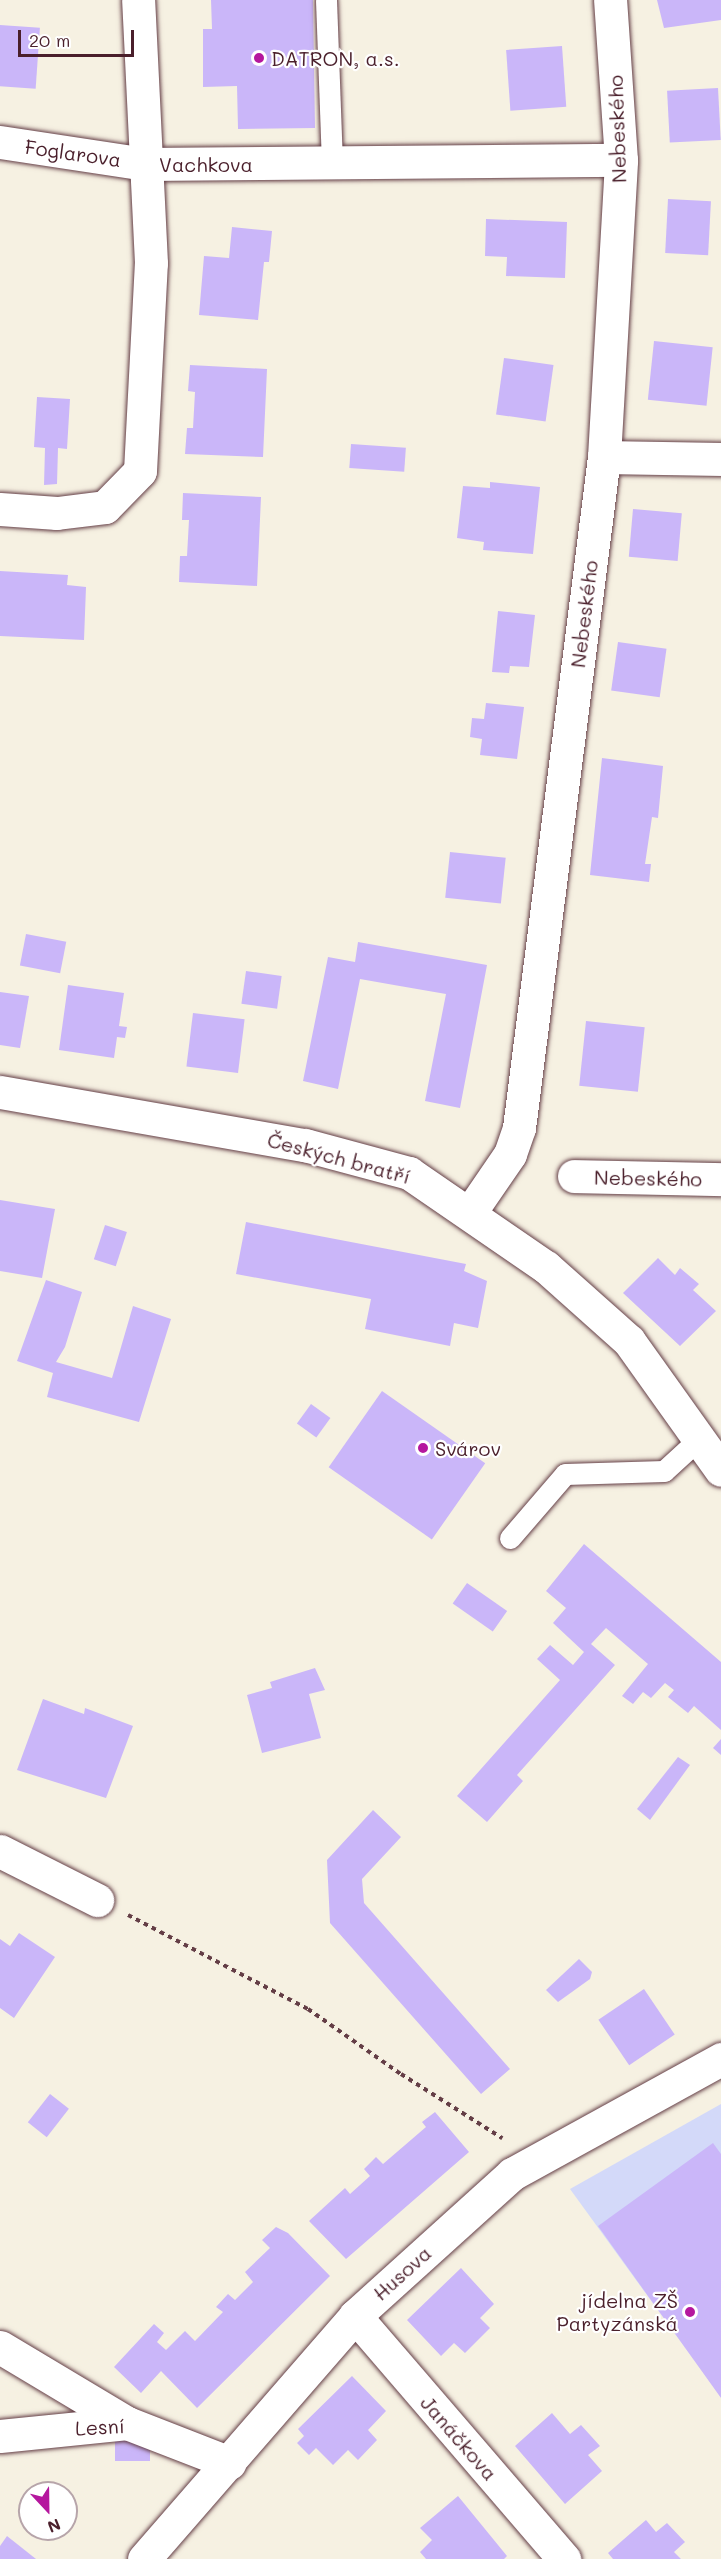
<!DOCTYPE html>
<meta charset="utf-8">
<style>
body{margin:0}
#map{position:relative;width:721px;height:2559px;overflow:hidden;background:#f6f1e2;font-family:Mali,sans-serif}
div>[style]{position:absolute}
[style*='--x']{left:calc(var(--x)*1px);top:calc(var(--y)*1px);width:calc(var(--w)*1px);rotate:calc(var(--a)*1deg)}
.built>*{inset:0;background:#d3d9f9}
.building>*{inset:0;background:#cab6f9;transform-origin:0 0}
.path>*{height:4px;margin-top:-2px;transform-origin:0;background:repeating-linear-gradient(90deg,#643e46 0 4.5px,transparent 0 9px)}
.roads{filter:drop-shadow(0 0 2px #643e46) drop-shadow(0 0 2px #643e46)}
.service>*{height:21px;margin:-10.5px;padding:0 10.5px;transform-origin:10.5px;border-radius:10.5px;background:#fff}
.minor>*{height:33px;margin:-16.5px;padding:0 16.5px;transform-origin:16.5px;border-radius:16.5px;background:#fff}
.dots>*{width:16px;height:16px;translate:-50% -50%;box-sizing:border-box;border:3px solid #fff;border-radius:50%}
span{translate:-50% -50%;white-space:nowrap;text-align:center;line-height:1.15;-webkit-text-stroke:4.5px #fff;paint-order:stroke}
.poi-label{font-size:20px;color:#4a1f2b}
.left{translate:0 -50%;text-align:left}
.right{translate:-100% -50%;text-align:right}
.street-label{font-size:20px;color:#4a1f2b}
.north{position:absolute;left:18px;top:2481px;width:60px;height:60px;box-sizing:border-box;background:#fff;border:2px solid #b7a5aa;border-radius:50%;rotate:158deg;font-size:16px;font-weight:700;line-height:24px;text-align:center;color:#4a1f2b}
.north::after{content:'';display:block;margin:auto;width:21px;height:27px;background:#b5179e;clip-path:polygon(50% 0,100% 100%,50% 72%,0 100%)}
.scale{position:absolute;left:18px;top:30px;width:116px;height:27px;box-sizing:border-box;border:3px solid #4a1f2b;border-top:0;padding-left:8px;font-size:18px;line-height:21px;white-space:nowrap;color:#4a1f2b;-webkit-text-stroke:4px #fff;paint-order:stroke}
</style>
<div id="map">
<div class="built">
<div style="clip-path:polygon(721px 2104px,721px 2397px,570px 2189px)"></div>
</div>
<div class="building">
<div style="clip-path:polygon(211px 0,313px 0,315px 128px,238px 129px,237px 86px,203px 87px,203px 29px,212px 29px)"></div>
<div style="clip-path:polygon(657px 0,721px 0,721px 20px,664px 28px)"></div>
<div style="left:0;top:25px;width:40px;height:61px;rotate:4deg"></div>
<div style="left:562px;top:46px;width:61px;height:56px;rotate:86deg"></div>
<div style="left:718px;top:88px;width:52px;height:51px;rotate:87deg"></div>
<div style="left:668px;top:199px;width:43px;height:54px;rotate:3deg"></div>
<div style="clip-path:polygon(486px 219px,567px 222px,565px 278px,506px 276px,507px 257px,485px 256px)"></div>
<div style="clip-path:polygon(232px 227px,272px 231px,269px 262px,264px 262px,258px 320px,199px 315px,204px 256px,229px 258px)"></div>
<div style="left:654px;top:341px;width:59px;height:59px;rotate:6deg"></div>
<div style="left:504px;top:358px;width:50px;height:57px;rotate:8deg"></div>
<div style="clip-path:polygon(190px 365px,267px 369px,263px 457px,185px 454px,187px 428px,193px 428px,195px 392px,188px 391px)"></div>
<div style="clip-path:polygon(37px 397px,70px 399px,67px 449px,58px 448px,57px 484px,44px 485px,45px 448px,34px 447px)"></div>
<div style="left:351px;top:444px;width:55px;height:24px;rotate:4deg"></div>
<div style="clip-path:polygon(490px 482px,540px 487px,533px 554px,483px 550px,484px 542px,457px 538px,463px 486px,490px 488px)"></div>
<div style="clip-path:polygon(183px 493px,261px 497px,257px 586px,179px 582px,180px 556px,187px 556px,189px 520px,182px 520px)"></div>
<div style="left:633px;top:509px;width:49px;height:48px;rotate:5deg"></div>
<div style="clip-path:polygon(0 571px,68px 575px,67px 585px,86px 587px,84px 640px,0 636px)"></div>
<div style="clip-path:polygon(498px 611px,535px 615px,529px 667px,510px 666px,509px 673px,492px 672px)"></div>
<div style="left:618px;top:642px;width:49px;height:49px;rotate:8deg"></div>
<div style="clip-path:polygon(486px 703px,524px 707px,517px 759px,480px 755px,482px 739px,470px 737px,472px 718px,484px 719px)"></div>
<div style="clip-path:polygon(602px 758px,663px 766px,658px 818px,652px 817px,645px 864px,651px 864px,649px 882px,590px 875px)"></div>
<div style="left:450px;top:852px;width:56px;height:46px;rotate:6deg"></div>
<div style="left:26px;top:934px;width:41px;height:32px;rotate:11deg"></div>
<div style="clip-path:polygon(358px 942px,487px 965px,460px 1108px,425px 1101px,446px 994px,394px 985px,360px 979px,338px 1089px,303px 1081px,328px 957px,355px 962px)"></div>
<div style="left:246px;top:971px;width:36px;height:33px;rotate:8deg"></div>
<div style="clip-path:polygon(68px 985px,124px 993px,119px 1026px,127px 1027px,125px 1038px,117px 1037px,114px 1058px,59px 1050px)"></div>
<div style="clip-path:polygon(0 992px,29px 996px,20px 1048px,0 1045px)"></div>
<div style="left:193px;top:1013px;width:52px;height:54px;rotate:7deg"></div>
<div style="left:586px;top:1021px;width:59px;height:65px;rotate:6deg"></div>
<div style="clip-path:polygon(0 1200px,55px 1209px,42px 1278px,0 1271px)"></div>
<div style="clip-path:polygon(246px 1222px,466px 1264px,464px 1271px,487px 1281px,478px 1328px,454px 1323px,450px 1346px,365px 1329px,371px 1299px,236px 1274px)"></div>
<div style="left:105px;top:1225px;width:23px;height:36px;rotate:18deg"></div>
<div style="clip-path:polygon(658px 1258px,675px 1275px,680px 1268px,699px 1284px,693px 1290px,716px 1311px,680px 1346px,623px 1293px)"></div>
<div style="clip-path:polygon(46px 1280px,82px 1292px,65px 1347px,56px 1362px,112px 1378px,133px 1306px,171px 1319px,139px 1422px,47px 1397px,53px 1373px,17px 1361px)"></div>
<div style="left:382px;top:1391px;width:126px;height:93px;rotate:35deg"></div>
<div style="left:311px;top:1404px;width:24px;height:24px;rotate:36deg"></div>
<div style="clip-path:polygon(584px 1544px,721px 1662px,721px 1730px,694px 1706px,688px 1713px,668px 1697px,674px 1690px,665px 1683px,651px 1698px,643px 1692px,633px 1704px,622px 1696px,648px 1664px,606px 1628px,591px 1644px,615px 1665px,517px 1775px,523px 1781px,487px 1822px,457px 1796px,560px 1680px,537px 1659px,550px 1645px,573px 1665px,584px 1652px,553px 1623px,566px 1608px,546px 1591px)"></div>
<div style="left:467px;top:1583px;width:49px;height:25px;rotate:35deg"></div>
<div style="clip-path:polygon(315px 1668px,325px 1690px,309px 1694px,321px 1738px,262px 1753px,247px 1695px,272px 1688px,270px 1682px)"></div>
<div style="clip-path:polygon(43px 1699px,84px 1714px,85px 1708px,133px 1726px,106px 1798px,17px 1770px)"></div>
<div style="clip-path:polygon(721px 1739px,721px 1755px,713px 1748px)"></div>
<div style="clip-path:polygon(678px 1757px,690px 1765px,650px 1820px,637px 1809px)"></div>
<div style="clip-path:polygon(373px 1810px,401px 1837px,362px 1879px,364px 1903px,510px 2069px,481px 2094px,330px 1923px,327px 1860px)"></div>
<div style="clip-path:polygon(19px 1933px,55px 1957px,14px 2018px,0 2008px,0 1939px,10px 1946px)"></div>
<div style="clip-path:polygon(579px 1959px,592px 1972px,590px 1979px,558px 2002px,546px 1990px)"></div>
<div style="left:644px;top:1989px;width:55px;height:55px;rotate:56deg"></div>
<div style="left:50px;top:2094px;width:24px;height:36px;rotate:38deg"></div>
<div style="clip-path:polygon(435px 2112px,469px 2152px,346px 2259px,309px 2221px,345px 2188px,350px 2194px,370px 2176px,364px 2169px,376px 2157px,383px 2164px,426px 2127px,422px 2122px)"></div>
<div style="clip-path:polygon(713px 2143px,721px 2154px,721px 2398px,598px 2226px)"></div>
<div style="clip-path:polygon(276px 2227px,288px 2233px,330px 2276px,197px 2408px,161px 2371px,141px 2393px,114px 2367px,154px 2324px,164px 2333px,157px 2342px,166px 2350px,185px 2331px,195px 2341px,223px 2312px,216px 2307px,228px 2294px,235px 2300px,253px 2282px,245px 2272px,270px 2248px,262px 2240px)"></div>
<div style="clip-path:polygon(461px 2268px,494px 2304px,480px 2318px,490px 2328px,465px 2353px,454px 2343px,441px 2356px,407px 2320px)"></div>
<div style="clip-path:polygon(352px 2376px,386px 2411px,368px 2430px,377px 2440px,358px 2460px,348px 2450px,333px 2465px,316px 2448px,309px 2455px,297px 2443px,304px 2436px,298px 2429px)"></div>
<div style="clip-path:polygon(552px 2413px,570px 2434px,581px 2425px,600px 2446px,588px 2455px,602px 2471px,565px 2504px,515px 2446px)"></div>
<div style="left:115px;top:2439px;width:35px;height:22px"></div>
<div style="clip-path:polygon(458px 2496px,507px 2556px,504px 2559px,426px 2559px,420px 2552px,432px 2540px,420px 2528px)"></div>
<div style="clip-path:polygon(646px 2520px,656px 2532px,667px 2523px,685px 2542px,674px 2552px,681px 2559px,613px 2559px,608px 2553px)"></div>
<div style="clip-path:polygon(7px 2536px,36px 2559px,0 2559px,0 2546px)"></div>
</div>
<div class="path">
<div style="--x:128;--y:1915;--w:203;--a:27.6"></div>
<div style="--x:308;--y:2009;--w:113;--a:35"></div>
<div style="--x:401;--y:2074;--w:120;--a:32.4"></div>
</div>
<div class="roads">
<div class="service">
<div style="--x:326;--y:0;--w:163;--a:87.9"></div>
<div style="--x:510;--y:1538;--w:84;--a:-49.3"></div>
<div style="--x:565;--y:1474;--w:99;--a:-1.7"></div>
<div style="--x:664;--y:1471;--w:50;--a:-42.6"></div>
</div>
<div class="minor">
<div style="--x:0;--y:142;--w:147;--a:8.6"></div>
<div style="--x:145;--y:164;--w:476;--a:-0.5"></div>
<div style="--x:604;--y:457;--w:117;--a:1"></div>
<div style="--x:0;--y:509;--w:57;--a:4"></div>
<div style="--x:57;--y:513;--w:48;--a:-7.1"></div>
<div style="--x:105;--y:507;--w:50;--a:-45.8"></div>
<div style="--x:140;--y:471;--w:208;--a:-87"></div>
<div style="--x:151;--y:263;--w:263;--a:-92.8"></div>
<div style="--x:0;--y:1092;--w:310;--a:9.9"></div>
<div style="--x:305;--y:1145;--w:108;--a:15.1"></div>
<div style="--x:409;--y:1173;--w:166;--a:34.5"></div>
<div style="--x:546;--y:1267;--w:111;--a:41.7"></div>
<div style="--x:629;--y:1341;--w:158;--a:54.5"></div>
<div style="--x:574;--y:1176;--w:147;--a:1.2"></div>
<div style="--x:471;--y:1211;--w:69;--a:-55.6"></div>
<div style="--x:510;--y:1154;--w:28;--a:-71"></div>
<div style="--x:519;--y:1128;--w:676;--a:-82.78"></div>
<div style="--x:604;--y:457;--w:297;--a:-86.7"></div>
<div style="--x:621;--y:160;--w:160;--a:-93.9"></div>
<div style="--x:0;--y:1851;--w:109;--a:26.8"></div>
<div style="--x:355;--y:2316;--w:321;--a:49.3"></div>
<div style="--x:0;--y:2347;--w:148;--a:30.9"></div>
<div style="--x:0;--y:2436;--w:128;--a:-5.8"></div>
<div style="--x:127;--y:2423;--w:110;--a:21.2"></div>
<div style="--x:144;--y:2559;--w:322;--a:-49"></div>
<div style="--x:355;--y:2316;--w:212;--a:-42.1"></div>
<div style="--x:512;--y:2174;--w:239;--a:-28.8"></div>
</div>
</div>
<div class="dots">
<div style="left:259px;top:58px;background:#b5179e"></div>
<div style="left:423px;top:1448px;background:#b5179e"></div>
<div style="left:690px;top:2312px;background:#b5179e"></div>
</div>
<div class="poi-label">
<span class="left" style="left:271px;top:58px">DATRON, a.s.</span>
<span class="left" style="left:435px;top:1448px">Svárov</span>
<span class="right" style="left:678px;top:2312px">jídelna ZŠ<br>Partyzánská</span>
</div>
<div class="street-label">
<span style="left:617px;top:129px;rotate:-92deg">Nebeského</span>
<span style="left:73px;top:153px;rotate:8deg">Foglarova</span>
<span style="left:206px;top:164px">Vachkova</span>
<span style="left:584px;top:614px;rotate:-83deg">Nebeského</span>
<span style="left:339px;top:1158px;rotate:15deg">Českých bratří</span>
<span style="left:648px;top:1178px;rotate:1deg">Nebeského</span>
<span style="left:402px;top:2273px;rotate:-42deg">Husova</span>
<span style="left:100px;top:2427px;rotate:-3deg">Lesní</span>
<span style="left:459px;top:2438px;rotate:49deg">Janáčkova</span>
</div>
<div class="north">N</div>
<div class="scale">20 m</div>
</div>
